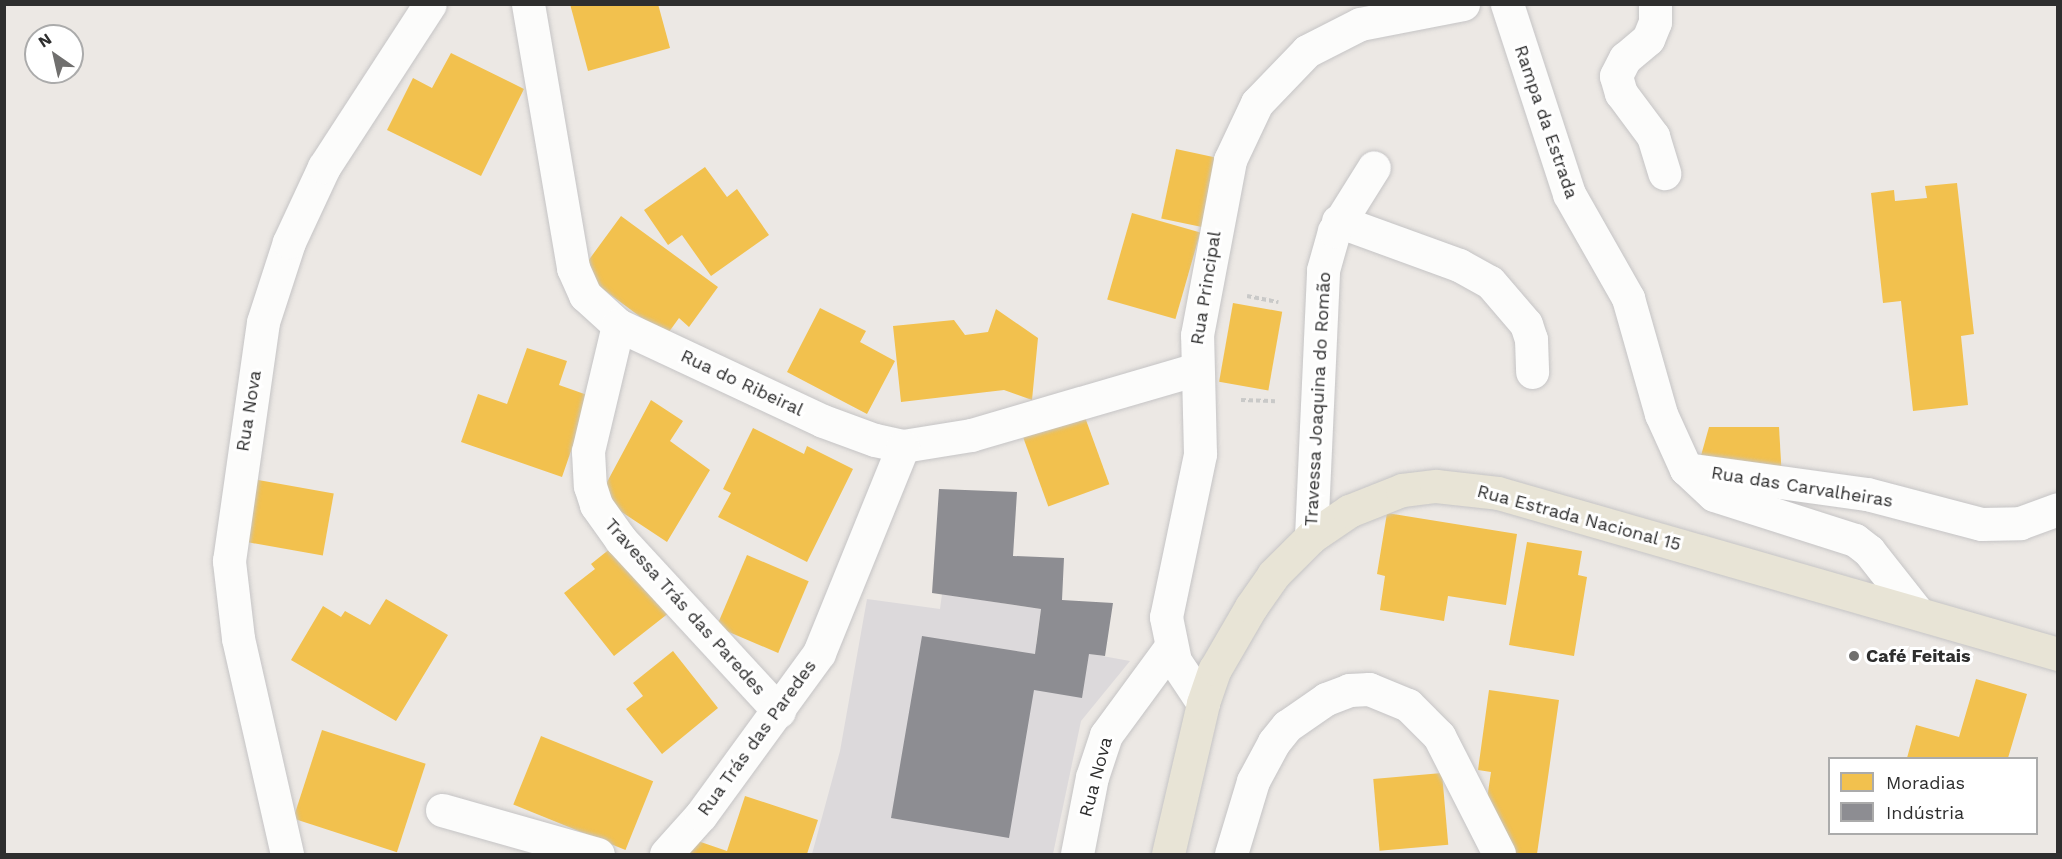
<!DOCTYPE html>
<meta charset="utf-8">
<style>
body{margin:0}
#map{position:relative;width:2062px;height:859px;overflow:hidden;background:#ece8e4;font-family:"Work Sans",sans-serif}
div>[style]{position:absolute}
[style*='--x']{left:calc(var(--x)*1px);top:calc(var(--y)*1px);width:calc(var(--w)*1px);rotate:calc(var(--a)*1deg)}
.industrial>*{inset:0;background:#dcd9db}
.homes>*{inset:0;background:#f2c14e;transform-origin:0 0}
.industry>*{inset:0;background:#8d8d92}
.path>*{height:4px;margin-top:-2px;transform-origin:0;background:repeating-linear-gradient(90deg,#c9c9c8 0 4.5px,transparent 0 7.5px)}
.roads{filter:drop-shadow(0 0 2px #c5c4c5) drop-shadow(0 0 2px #c5c4c5)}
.minor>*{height:33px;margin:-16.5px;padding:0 16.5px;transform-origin:16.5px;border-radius:16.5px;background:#fcfcfb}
.major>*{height:33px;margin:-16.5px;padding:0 16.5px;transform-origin:16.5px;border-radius:16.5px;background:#e8e4d6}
.dots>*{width:16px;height:16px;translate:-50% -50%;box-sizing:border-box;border:3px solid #fff;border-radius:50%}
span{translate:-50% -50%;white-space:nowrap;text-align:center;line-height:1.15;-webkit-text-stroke:6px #fff;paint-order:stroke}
.street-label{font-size:18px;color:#2e2e2e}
.poi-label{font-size:18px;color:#2e2e2e;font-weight:700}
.left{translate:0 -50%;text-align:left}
.frame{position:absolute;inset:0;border:6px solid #2e2e2e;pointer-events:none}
.legend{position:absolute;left:1828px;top:757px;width:210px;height:78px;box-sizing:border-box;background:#fff;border:2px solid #ababab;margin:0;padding:8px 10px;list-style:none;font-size:18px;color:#2e2e2e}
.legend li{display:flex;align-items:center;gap:12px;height:30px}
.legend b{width:30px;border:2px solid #ababab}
.north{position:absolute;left:24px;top:24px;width:60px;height:60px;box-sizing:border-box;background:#fff;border:2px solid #ababab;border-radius:50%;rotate:326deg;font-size:16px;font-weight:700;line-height:24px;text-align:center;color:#2e2e2e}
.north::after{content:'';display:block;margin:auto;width:21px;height:27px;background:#706f6e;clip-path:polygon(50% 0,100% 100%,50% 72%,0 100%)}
</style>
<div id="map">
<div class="industrial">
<div style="clip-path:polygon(942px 594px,1041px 609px,1036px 644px,1130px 661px,1081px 721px,1053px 854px,812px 854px,840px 751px,867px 599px,940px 609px)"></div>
</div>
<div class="homes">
<div style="clip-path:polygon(570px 4px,658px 4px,670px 48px,588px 71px)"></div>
<div style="clip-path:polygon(451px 53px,524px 89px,481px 176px,387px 130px,413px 78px,432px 88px)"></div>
<div style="left:1176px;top:149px;width:44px;height:71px;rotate:12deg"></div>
<div style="clip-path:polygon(705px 167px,727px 197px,737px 189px,769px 235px,711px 276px,682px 235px,668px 245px,644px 210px)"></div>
<div style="clip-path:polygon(1957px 183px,1974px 334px,1961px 336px,1968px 405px,1913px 411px,1901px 301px,1883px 303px,1871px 193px,1894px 190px,1895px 201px,1927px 198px,1925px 186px)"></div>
<div style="left:1132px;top:213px;width:71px;height:90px;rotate:16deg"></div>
<div style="clip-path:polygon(621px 216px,718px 287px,689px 327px,679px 318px,666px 336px,580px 272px)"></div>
<div style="left:1233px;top:303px;width:50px;height:80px;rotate:10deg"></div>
<div style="clip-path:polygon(820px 308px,866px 331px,860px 342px,895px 361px,867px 414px,787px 372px)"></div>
<div style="clip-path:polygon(996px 309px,1038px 338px,1032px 400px,1004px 390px,901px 402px,893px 326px,954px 320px,965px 335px,988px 332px)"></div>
<div style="clip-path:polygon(527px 348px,567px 361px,559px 385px,590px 396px,562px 477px,461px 442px,478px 394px,507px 404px)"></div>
<div style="clip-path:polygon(651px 400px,683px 421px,670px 441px,710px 470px,667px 542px,599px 497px)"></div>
<div style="left:1082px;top:409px;width:80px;height:65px;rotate:70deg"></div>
<div style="clip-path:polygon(1709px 427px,1779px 427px,1782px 479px,1697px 470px)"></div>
<div style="clip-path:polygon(753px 428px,804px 454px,807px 446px,853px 469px,807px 562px,718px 517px,731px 493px,723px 489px)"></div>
<div style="left:252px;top:479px;width:83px;height:63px;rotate:10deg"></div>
<div style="clip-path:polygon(1387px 513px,1517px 534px,1506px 605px,1448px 596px,1444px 621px,1380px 610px,1385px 576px,1377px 574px)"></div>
<div style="clip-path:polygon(1527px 542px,1582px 551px,1578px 575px,1587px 577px,1574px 656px,1509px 645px)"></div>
<div style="clip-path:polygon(616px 544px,670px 612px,614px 656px,564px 593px,595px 569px,591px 564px)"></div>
<div style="left:747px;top:555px;width:67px;height:78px;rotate:23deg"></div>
<div style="clip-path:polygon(386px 599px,448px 635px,396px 721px,291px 660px,323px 606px,341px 617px,345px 611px,370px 625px)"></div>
<div style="clip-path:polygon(673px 651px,718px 708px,662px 754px,626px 709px,643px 696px,633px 683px)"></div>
<div style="clip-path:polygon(1976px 679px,2027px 694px,2008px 758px,1907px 758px,1916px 725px,1959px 737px)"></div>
<div style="clip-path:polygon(1489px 690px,1559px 700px,1537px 854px,1502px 854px,1487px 799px,1491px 772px,1478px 770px)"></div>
<div style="left:322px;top:730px;width:109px;height:93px;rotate:18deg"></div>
<div style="left:541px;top:736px;width:121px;height:74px;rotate:22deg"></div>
<div style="left:1442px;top:773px;width:72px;height:69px;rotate:85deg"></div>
<div style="clip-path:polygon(745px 796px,818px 820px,807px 854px,684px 854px,689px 838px,727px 851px)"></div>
</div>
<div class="industry">
<div style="clip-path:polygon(939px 489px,1017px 492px,1013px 556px,1064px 558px,1062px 600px,1113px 603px,1105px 656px,1089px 654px,1082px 698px,1034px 690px,1009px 838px,891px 818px,922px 636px,1035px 654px,1041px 609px,932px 593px)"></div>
</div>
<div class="path">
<div style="--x:1247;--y:296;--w:32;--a:11"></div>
<div style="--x:1241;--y:400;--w:34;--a:2"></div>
</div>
<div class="roads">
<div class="minor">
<div style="--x:528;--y:4;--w:268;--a:80.3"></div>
<div style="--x:573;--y:268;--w:30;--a:66"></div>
<div style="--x:585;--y:295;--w:45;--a:42.3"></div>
<div style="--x:618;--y:325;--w:226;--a:25.1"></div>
<div style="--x:823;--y:421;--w:55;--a:20.1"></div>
<div style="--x:875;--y:440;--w:29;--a:12"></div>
<div style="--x:903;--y:446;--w:69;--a:-9.2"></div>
<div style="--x:971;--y:435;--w:235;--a:-16.3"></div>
<div style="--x:1507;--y:4;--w:200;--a:71.9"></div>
<div style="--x:1569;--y:194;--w:120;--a:60.4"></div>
<div style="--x:1628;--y:298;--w:121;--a:74.1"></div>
<div style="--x:1661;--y:414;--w:60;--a:65.6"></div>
<div style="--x:1686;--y:469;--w:38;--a:43"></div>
<div style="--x:1714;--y:495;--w:148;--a:17.7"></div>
<div style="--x:1855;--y:540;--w:18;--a:38"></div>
<div style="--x:1869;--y:551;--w:79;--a:51.7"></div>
<div style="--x:1655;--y:4;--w:18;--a:90"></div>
<div style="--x:1655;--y:22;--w:18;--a:112"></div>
<div style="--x:1648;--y:39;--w:30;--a:140"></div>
<div style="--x:1625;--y:58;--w:20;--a:117"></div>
<div style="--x:1616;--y:76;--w:18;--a:74"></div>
<div style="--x:1621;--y:93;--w:54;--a:53.3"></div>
<div style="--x:1653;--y:136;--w:39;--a:73"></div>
<div style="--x:1338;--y:221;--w:129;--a:20"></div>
<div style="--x:1459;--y:265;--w:35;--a:29"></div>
<div style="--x:1490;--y:282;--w:55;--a:49.4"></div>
<div style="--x:1526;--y:324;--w:16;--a:72"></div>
<div style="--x:1531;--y:339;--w:33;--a:88"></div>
<div style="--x:618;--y:325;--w:130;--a:103.4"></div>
<div style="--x:588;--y:451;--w:35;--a:87"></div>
<div style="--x:590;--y:486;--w:20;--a:72"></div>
<div style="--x:596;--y:505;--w:43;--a:54.5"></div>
<div style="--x:621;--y:540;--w:233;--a:47.3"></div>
<div style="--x:1686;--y:469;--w:183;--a:7.9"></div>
<div style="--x:1867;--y:494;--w:118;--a:14.7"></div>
<div style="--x:1981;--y:524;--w:39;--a:-1"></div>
<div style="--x:2020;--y:523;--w:40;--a:-20.2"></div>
<div style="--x:1311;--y:537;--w:267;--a:-87.4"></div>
<div style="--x:1323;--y:270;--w:41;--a:-74.2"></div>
<div style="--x:1334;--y:231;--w:75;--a:-58"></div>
<div style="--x:1203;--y:703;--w:50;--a:-123.7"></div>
<div style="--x:1175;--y:661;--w:45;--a:-101.6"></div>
<div style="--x:1166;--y:617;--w:167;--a:-78.2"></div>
<div style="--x:1200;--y:454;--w:119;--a:-91.4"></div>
<div style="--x:1197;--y:335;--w:178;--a:-79.3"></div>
<div style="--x:1230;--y:160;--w:63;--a:-64.7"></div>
<div style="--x:1257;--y:103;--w:72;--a:-46.1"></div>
<div style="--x:1307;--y:51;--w:59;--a:-27"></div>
<div style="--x:1360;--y:24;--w:105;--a:-11"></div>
<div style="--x:442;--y:810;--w:162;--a:15.8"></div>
<div style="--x:287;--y:854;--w:221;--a:-102.8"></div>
<div style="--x:238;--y:638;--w:78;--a:-96.7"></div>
<div style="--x:229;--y:561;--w:241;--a:-81.9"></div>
<div style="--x:263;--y:322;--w:84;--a:-72"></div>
<div style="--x:289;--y:242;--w:83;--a:-65"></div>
<div style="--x:324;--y:167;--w:194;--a:-57"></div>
<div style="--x:666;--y:854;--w:52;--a:-48.1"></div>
<div style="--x:701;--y:815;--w:200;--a:-53.9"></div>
<div style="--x:819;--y:653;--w:223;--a:-67.9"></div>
<div style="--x:1077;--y:854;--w:78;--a:-79"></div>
<div style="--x:1092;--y:777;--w:44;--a:-71.6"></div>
<div style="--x:1106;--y:735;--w:108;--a:-53.7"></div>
<div style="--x:1231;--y:854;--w:76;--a:-73.2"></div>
<div style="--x:1253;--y:781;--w:44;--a:-61.7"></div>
<div style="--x:1274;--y:742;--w:21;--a:-51"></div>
<div style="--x:1287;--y:726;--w:47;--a:-34.7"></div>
<div style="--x:1326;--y:699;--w:25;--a:-21"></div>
<div style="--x:1349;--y:690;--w:20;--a:-3"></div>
<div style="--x:1369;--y:689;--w:42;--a:22.3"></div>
<div style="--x:1408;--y:705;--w:44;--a:45"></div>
<div style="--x:1439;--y:736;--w:132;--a:63"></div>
</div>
<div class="major">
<div style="--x:1168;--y:854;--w:155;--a:-76.9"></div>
<div style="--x:1203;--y:703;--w:36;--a:-71"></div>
<div style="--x:1215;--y:669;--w:72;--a:-59.9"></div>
<div style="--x:1251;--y:607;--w:39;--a:-55"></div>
<div style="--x:1273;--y:575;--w:54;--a:-45"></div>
<div style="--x:1311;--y:537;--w:46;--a:-34.4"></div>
<div style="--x:1349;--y:511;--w:57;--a:-21.6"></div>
<div style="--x:1402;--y:490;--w:34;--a:-7"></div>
<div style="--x:1436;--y:486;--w:62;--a:6.4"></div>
<div style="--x:1498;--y:493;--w:583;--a:16.04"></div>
</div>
</div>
<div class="dots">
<div style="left:1854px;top:656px;background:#706f6e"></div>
</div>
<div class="street-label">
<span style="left:1546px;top:122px;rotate:71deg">Rampa da Estrada</span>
<span style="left:1206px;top:288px;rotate:-81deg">Rua Principal</span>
<span style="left:742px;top:383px;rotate:25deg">Rua do Ribeiral</span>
<span style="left:1318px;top:399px;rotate:-87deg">Travessa Joaquina do Romão</span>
<span style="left:249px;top:411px;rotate:-81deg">Rua Nova</span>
<span style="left:1802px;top:487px;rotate:9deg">Rua das Carvalheiras</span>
<span style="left:1579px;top:518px;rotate:15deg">Rua Estrada Nacional 15</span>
<span style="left:685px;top:607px;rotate:48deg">Travessa Trás das Paredes</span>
<span style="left:757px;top:738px;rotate:-54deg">Rua Trás das Paredes</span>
<span style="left:1096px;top:777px;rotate:-75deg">Rua Nova</span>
</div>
<div class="poi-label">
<span class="left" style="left:1866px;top:656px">Café Feitais</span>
</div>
<div class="frame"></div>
<ul class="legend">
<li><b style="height:16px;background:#f2c14e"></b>Moradias</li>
<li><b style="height:16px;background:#8d8d92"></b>Indústria</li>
</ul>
<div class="north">N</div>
</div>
